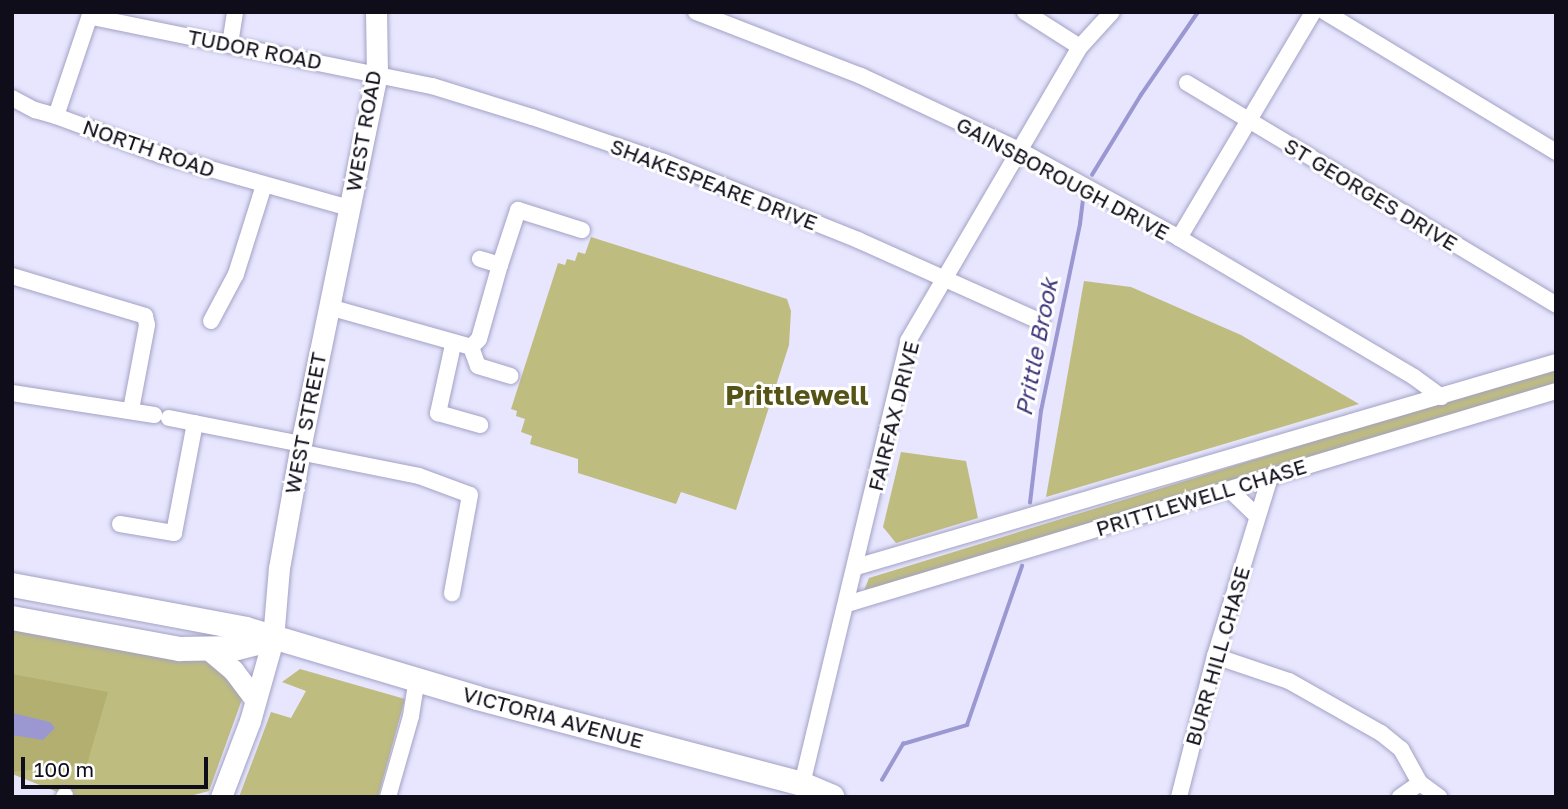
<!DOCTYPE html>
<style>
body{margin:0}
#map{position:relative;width:1568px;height:809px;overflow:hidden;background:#e7e6fe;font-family:"Golos Text",sans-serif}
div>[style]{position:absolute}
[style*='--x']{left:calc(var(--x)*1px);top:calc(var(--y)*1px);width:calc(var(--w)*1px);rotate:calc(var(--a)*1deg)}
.green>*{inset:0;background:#bfbc80}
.forest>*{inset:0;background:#b2af70}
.water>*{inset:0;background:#9a97d1}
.stream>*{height:3.5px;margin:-1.75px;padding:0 1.75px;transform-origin:1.75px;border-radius:1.75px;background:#9a97d1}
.roads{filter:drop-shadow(0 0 2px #a2a1c5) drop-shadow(0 0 2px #a2a1c5)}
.minor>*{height:16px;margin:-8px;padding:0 8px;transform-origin:8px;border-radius:8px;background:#fff}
.major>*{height:21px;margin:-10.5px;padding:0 10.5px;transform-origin:10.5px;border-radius:10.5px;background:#fff}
.highway>*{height:24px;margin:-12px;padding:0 12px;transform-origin:12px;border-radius:12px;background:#fff}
span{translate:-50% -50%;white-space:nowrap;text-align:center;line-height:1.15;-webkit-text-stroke:6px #fff;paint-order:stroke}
.street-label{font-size:21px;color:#0e0d19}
.water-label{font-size:23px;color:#3f357b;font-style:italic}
.district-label{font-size:28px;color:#565316;font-weight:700}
.frame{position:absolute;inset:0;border:14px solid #0e0d19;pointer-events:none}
.scale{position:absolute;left:21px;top:757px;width:187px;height:32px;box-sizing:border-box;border:4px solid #0e0d19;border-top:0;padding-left:9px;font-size:21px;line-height:24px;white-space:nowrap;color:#0e0d19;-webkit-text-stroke:5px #fff;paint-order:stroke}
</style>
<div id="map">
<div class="green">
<div style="clip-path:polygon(591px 237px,787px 299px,791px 311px,789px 345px,736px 510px,681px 492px,676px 504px,578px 473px,578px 459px,530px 444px,532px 436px,521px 432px,525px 419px,516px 416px,517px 411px,511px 409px,558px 263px,565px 265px,567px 259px,575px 261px,578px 252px,585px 254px)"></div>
<div style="clip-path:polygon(1084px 281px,1131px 287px,1241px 335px,1359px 404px,1046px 497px)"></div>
<div style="clip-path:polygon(1556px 367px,1556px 387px,864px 591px,869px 578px)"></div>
<div style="clip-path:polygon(901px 452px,966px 461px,978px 518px,896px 543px,883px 527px)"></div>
<div style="clip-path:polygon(12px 612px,208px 649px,245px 691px,209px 791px,186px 797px,70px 797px,12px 774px)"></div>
<div style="clip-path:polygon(300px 669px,405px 699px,378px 797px,239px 797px,271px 712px,291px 718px,306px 691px,282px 682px)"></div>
</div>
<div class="forest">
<div style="clip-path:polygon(12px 674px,108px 692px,85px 771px,70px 765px,12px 772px)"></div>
</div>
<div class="water">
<div style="clip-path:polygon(12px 713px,50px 722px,55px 728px,43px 740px,12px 735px)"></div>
</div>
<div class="stream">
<div style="--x:1092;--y:175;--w:94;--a:-58.5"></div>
<div style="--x:1141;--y:95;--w:101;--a:-55.5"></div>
<div style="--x:1030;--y:503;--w:93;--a:-83.2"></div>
<div style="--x:1041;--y:411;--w:191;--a:-78.2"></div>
<div style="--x:1080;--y:224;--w:26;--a:-83"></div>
<div style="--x:882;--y:780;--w:42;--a:-59.7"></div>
<div style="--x:903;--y:744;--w:67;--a:-16.5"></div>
<div style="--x:967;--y:725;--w:168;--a:-70.9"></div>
</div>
<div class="roads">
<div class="minor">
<div style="--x:91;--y:12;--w:110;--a:108.6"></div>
<div style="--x:56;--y:116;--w:112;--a:20.4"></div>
<div style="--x:161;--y:155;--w:195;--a:15.7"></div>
<div style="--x:696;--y:12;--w:177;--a:21.2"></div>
<div style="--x:861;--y:76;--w:177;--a:25.1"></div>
<div style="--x:1021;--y:151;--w:180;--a:28.8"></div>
<div style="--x:1179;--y:238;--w:273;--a:30.6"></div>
<div style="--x:1414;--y:377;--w:34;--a:36"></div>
<div style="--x:1025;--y:12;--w:65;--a:32.5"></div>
<div style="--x:1325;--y:12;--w:270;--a:31.2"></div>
<div style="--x:92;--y:17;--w:347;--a:11.5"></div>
<div style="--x:432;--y:86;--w:105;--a:17.2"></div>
<div style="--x:532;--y:117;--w:139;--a:18.8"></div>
<div style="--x:664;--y:162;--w:209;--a:21.9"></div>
<div style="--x:858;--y:240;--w:201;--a:24.1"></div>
<div style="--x:230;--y:44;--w:32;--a:-81"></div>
<div style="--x:1187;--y:83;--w:431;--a:31"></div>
<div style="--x:12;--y:98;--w:26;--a:28"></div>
<div style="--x:35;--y:110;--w:22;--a:16"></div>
<div style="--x:1179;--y:238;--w:263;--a:-59.3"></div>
<div style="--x:500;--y:265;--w:58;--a:-71.9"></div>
<div style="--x:518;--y:210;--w:67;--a:17.4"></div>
<div style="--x:12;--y:276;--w:139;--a:16.7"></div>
<div style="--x:145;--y:316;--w:9;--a:77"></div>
<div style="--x:147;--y:325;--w:86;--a:100.7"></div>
<div style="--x:329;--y:307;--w:148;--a:15.7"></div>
<div style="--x:471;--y:347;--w:11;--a:-45"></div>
<div style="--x:479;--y:339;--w:77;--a:-74.2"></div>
<div style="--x:500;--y:265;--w:21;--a:-163"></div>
<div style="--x:211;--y:321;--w:53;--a:-62"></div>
<div style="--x:236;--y:274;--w:93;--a:-72.5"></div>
<div style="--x:453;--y:345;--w:70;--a:102.4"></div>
<div style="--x:438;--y:413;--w:44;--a:15.9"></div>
<div style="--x:471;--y:347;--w:20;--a:70"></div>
<div style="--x:478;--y:366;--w:34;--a:17"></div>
<div style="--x:12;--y:393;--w:144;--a:8.8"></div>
<div style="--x:169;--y:418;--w:135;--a:11.1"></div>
<div style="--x:299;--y:452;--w:122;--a:11.3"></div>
<div style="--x:419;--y:476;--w:54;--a:20.4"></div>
<div style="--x:470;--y:495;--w:100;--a:100.4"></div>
<div style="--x:1230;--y:490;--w:37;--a:44"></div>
<div style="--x:120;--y:524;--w:55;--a:9.5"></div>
<div style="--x:174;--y:533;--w:112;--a:-79.2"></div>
<div style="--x:856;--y:567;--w:729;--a:-16.32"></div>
<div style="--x:847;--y:604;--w:740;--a:-16.72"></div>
<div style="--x:1215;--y:656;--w:78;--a:18.7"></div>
<div style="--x:1289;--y:681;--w:106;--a:29.5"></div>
<div style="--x:1381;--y:733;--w:26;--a:39"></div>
<div style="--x:1401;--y:749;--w:39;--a:61"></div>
<div style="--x:802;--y:784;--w:456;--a:-76.5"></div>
<div style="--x:908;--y:341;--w:341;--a:-59.7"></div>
<div style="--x:1080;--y:47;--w:47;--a:-47.6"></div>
<div style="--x:64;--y:797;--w:2;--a:-63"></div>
<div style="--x:388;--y:797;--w:84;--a:-74.1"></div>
<div style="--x:411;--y:716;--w:36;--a:-81"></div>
<div style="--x:1179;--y:797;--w:146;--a:-75.7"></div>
<div style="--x:1215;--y:656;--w:187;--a:-72.9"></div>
<div style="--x:1400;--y:797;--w:24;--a:-35"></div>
<div style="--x:1420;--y:783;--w:24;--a:36"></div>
</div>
<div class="major">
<div style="--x:208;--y:649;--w:33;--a:40"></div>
<div style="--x:233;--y:670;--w:36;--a:53"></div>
<div style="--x:221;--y:797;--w:81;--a:-69.1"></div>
<div style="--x:250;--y:721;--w:85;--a:-74.3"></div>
<div style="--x:273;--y:639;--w:71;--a:-85.2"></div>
<div style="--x:279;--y:568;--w:126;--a:-79.9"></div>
<div style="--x:301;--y:444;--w:378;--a:-78.4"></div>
<div style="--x:377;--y:74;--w:62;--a:-90.9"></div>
</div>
<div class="highway">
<div style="--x:12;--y:585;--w:238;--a:10.6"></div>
<div style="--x:246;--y:629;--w:241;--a:16.6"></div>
<div style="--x:477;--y:698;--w:336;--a:14.8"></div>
<div style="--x:802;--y:784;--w:33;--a:23"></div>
<div style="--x:12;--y:618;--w:171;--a:10.5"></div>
<div style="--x:180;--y:649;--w:57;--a:-1"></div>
<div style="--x:237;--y:648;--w:37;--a:-14"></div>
</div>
</div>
<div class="street-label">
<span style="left:255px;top:49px;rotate:11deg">TUDOR ROAD</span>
<span style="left:363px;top:131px;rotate:-80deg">WEST ROAD</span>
<span style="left:149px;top:148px;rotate:19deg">NORTH ROAD</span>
<span style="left:1063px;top:178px;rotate:28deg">GAINSBOROUGH DRIVE</span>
<span style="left:714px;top:184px;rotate:21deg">SHAKESPEARE DRIVE</span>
<span style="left:1371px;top:194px;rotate:31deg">ST GEORGES DRIVE</span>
<span style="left:893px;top:416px;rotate:-76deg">FAIRFAX DRIVE</span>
<span style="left:305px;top:423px;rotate:-79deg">WEST STREET</span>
<span style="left:1201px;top:497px;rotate:-17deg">PRITTLEWELL CHASE</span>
<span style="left:1217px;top:656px;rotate:-74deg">BURR HILL CHASE</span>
<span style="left:553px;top:717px;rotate:15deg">VICTORIA AVENUE</span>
</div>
<div class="water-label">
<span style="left:1036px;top:347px;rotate:-79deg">Prittle Brook</span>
</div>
<div class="district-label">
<span style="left:797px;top:395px">Prittlewell</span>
</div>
<div class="frame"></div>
<div class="scale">100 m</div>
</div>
